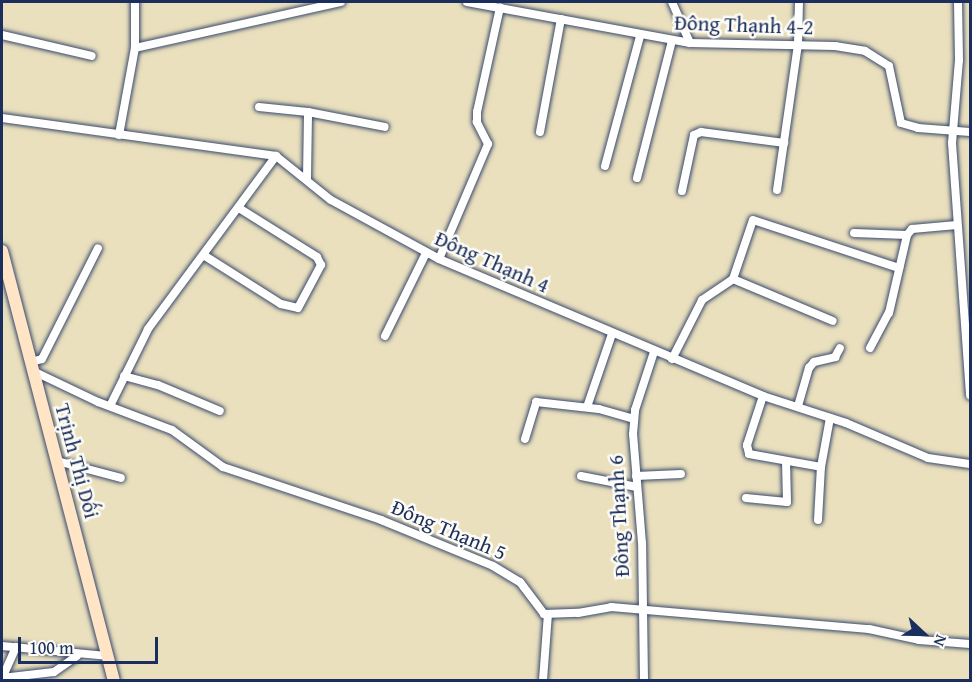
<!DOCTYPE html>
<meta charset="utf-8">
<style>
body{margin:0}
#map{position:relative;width:972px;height:682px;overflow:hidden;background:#eae0be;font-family:"Gentium Book Plus",serif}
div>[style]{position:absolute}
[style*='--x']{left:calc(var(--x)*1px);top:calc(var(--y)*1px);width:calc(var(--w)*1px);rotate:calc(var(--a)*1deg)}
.roads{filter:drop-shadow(0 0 2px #3a4a6c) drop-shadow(0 0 2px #3a4a6c)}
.minor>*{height:8px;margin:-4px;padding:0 4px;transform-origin:4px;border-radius:4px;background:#fff}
.secondary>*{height:12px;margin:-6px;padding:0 6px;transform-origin:6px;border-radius:6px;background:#ffe4c6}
span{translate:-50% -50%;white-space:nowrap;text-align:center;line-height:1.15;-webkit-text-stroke:5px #fdfcf7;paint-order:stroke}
.street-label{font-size:21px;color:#1b2f5e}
.frame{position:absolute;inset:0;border:3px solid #1b2f5e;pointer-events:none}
.north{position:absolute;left:894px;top:604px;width:60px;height:60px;-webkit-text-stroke:4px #fdfcf7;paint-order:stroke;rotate:112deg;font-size:16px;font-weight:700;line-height:24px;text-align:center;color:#1b2f5e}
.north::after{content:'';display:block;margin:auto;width:21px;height:27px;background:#1b2f5e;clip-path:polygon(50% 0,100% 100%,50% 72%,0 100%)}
.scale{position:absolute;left:18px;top:637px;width:140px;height:27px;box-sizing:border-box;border:3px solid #1b2f5e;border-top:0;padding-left:8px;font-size:18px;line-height:21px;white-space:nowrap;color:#1b2f5e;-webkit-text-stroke:4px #fdfcf7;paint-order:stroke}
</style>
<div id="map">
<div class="roads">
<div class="minor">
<div style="--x:135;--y:2;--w:46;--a:90"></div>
<div style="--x:467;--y:2;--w:227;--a:10.4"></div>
<div style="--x:690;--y:43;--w:145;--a:1.2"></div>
<div style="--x:835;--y:46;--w:30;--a:9"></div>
<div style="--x:865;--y:51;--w:28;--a:32"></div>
<div style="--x:889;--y:66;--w:58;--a:78.1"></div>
<div style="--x:901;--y:123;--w:18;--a:16"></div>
<div style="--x:918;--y:128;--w:52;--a:4.4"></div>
<div style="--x:672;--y:2;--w:45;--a:66.3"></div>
<div style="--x:958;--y:2;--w:58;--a:89"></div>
<div style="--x:959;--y:60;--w:83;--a:94.8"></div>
<div style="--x:952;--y:143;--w:253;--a:85.9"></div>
<div style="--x:2;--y:35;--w:92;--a:13.1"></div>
<div style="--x:259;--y:107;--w:49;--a:5.8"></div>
<div style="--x:308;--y:112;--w:78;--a:11"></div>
<div style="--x:2;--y:118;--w:277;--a:7.9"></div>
<div style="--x:276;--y:156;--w:70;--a:38.7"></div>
<div style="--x:331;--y:200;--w:123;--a:28.6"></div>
<div style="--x:439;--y:259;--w:352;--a:22.9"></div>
<div style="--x:763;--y:396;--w:87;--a:18"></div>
<div style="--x:846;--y:423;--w:89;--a:23.1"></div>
<div style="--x:928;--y:458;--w:42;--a:8.1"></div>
<div style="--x:540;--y:132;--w:115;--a:-79.5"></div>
<div style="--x:119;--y:135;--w:88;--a:-79.6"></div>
<div style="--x:135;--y:48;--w:211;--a:-12.6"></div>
<div style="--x:605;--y:166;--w:135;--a:-74.9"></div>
<div style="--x:307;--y:178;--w:66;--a:-89.1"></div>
<div style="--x:637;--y:178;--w:141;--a:-75.7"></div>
<div style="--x:777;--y:190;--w:147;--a:-81.8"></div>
<div style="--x:798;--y:45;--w:43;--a:-88.7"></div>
<div style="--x:682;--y:191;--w:57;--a:-77.9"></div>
<div style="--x:694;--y:135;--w:8;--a:-23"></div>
<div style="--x:701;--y:132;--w:84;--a:7.5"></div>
<div style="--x:854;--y:233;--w:53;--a:2.2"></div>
<div style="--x:205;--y:256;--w:90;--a:32.3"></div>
<div style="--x:281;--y:304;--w:17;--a:13"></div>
<div style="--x:298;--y:308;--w:49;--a:-61.9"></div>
<div style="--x:321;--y:265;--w:9;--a:-117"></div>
<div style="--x:317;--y:257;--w:92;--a:-147.9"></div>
<div style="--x:439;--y:259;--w:125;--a:-66.9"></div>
<div style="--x:488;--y:144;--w:25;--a:-117"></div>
<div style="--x:477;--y:122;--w:10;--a:-90"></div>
<div style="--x:477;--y:112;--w:107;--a:-77.6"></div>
<div style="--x:733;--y:279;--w:62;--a:-71.3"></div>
<div style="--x:753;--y:220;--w:154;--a:18.2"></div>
<div style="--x:385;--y:336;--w:93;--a:-63.7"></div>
<div style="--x:870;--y:348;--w:40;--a:-62"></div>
<div style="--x:889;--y:313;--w:80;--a:-77"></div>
<div style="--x:907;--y:235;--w:8;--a:-50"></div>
<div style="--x:912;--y:229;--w:45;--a:-5.1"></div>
<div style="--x:672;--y:359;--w:66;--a:-63"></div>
<div style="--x:702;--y:300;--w:37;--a:-34"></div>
<div style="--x:733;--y:279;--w:108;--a:22.8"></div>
<div style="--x:31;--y:362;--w:11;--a:-15"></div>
<div style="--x:42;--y:359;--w:124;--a:-63.2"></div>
<div style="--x:33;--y:371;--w:72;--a:25.5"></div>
<div style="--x:98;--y:402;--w:79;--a:20.7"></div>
<div style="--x:172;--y:430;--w:63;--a:36"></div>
<div style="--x:223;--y:467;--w:167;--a:18.5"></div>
<div style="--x:381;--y:520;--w:121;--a:22.3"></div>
<div style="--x:493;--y:566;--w:31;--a:31"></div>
<div style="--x:520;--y:582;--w:40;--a:53"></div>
<div style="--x:544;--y:614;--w:34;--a:-2"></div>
<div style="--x:578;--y:613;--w:34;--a:-10"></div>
<div style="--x:611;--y:607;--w:259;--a:4.9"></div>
<div style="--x:869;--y:629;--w:51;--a:12.4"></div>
<div style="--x:919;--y:640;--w:51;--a:4.5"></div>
<div style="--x:124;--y:376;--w:35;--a:15"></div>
<div style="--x:158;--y:385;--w:67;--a:22.8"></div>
<div style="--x:763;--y:396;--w:52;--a:108.1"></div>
<div style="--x:747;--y:445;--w:9;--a:77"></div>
<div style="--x:749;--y:454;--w:73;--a:10.2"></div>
<div style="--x:110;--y:406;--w:86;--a:-63.7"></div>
<div style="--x:148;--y:329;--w:215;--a:-53.5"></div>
<div style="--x:798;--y:406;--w:40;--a:-74"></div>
<div style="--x:809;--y:368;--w:8;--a:-50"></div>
<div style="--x:814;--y:362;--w:22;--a:-13"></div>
<div style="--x:835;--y:357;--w:10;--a:-61"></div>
<div style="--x:587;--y:407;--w:77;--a:-71.1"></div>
<div style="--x:525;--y:439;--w:39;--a:-73"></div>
<div style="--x:536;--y:402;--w:63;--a:6.3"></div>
<div style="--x:599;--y:409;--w:36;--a:16"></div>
<div style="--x:57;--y:461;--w:66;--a:14.9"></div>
<div style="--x:581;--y:476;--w:57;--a:11.1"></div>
<div style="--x:636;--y:476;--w:45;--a:-2.5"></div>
<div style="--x:746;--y:498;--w:41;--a:5.6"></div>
<div style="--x:787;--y:502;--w:41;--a:-91.4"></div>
<div style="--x:818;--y:520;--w:53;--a:-86.8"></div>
<div style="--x:821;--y:467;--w:50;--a:-79.6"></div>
<div style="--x:2;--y:646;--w:105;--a:5.4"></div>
<div style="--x:16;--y:647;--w:34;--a:114"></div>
<div style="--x:2;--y:678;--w:52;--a:-6.6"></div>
<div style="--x:54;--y:672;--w:28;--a:-35"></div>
<div style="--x:543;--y:680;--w:66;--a:-85.7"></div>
<div style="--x:644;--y:680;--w:137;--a:-90.8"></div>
<div style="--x:642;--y:543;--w:109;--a:-94.7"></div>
<div style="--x:633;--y:434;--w:24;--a:-85"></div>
<div style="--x:635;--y:410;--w:61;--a:-71.9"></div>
</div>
<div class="secondary">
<div style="--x:2;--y:251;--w:443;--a:75.4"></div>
</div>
</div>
<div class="street-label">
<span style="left:744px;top:25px;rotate:2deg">Đông Thạnh 4-2</span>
<span style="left:492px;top:262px;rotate:24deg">Đông Thạnh 4</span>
<span style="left:77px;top:461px;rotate:75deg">Trịnh Thị Dối</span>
<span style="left:619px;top:516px;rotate:-93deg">Đông Thạnh 6</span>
<span style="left:449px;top:530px;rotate:23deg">Đông Thạnh 5</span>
</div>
<div class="frame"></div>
<div class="north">N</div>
<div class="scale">100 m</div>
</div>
